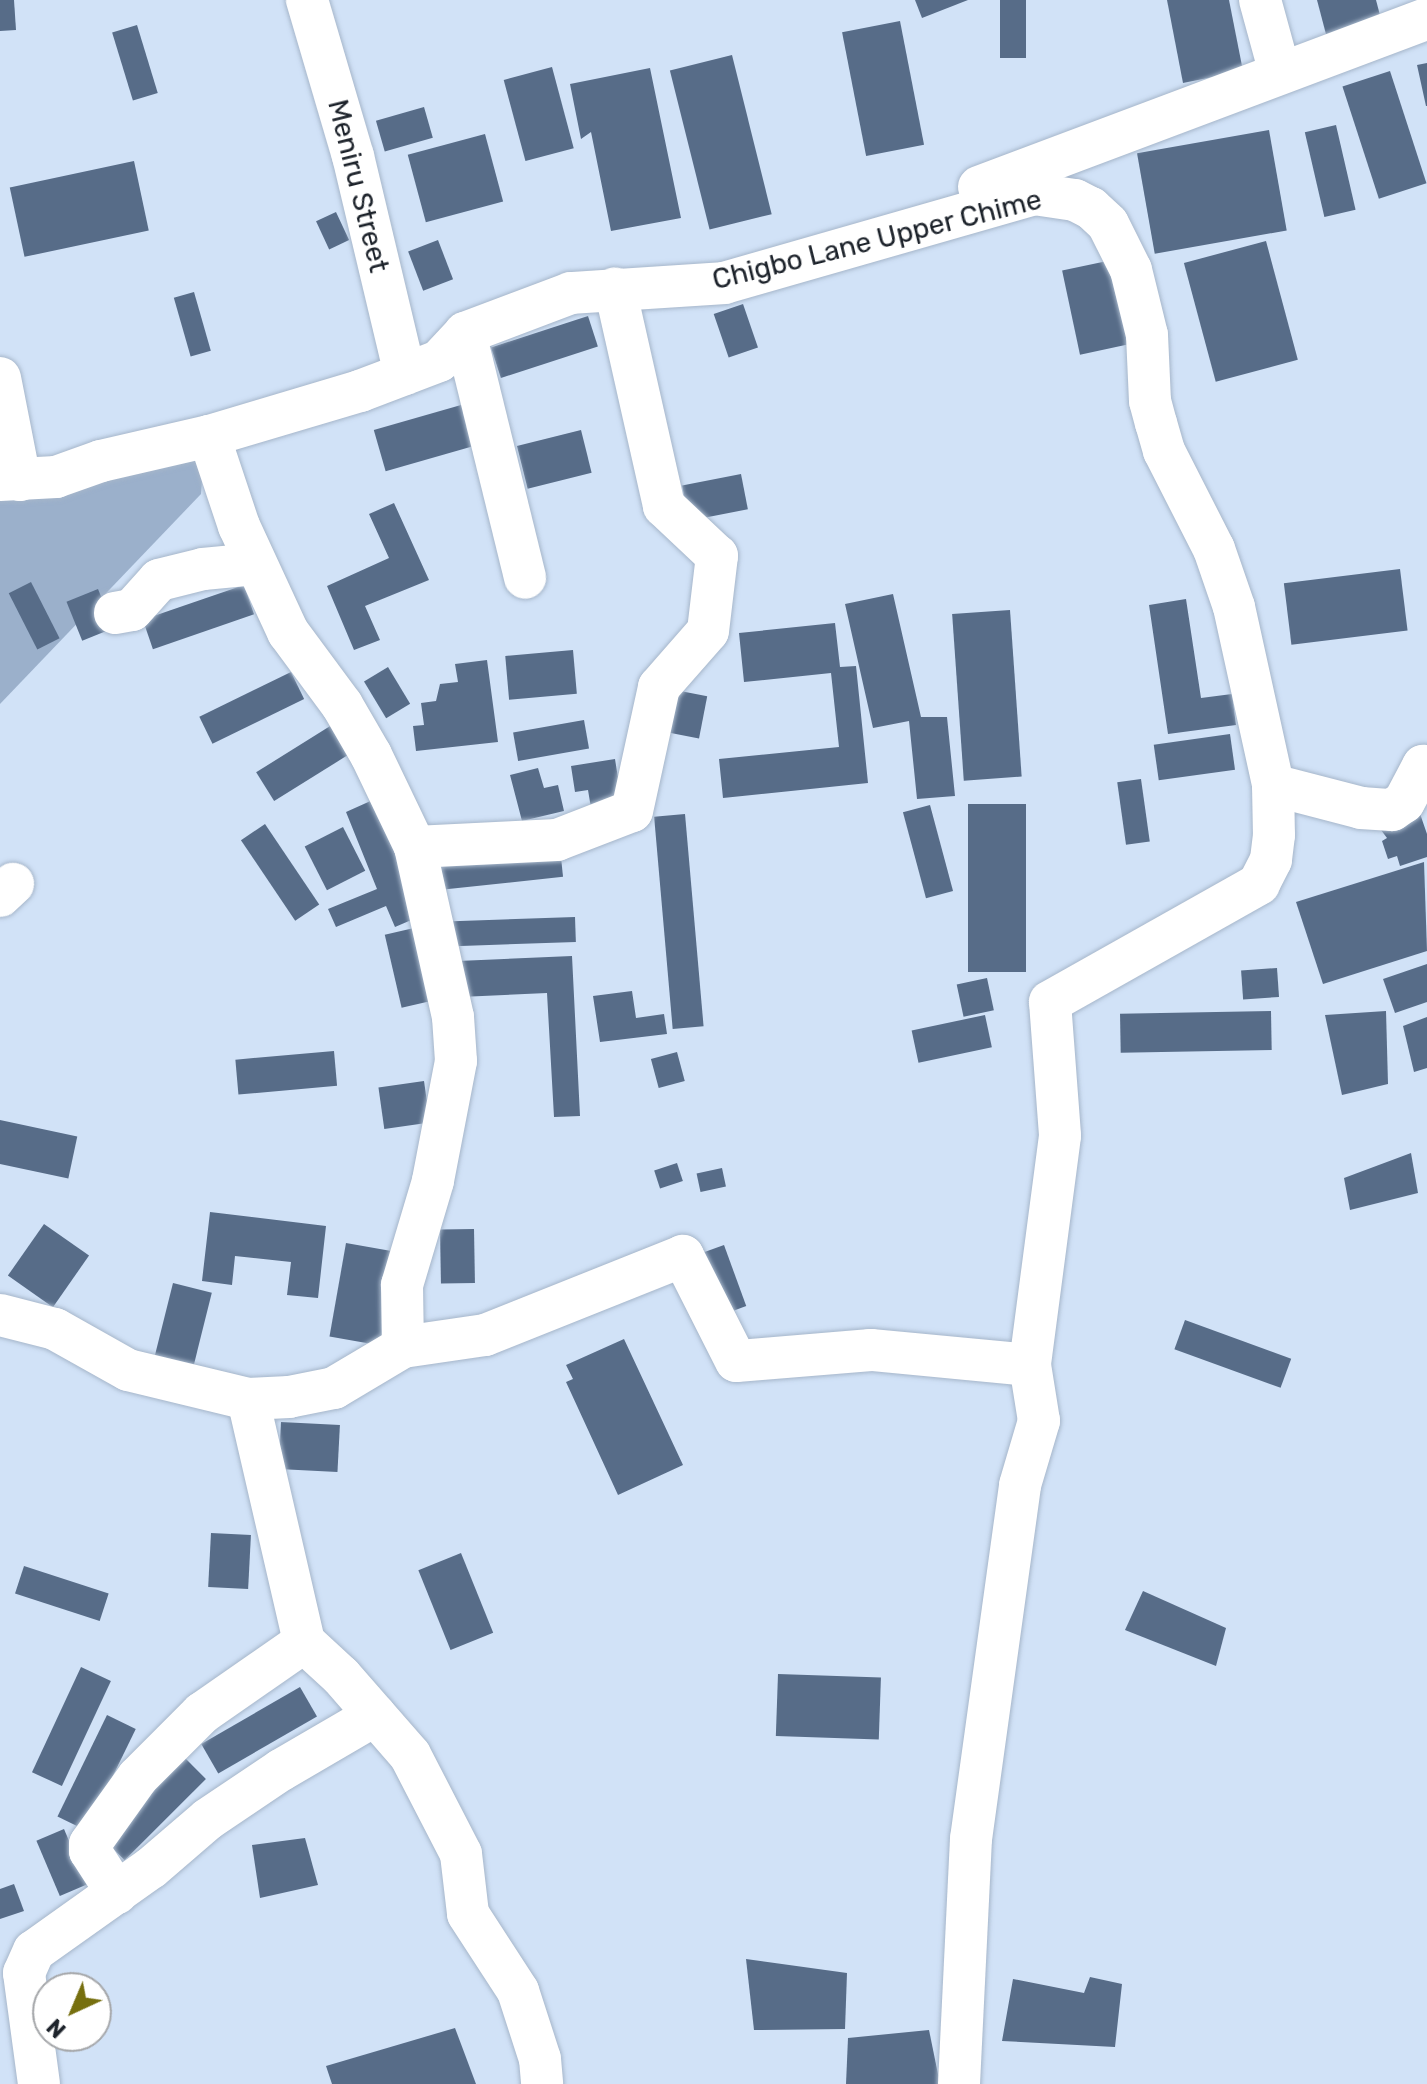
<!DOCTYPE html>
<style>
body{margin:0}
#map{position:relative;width:1427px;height:2084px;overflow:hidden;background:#d1e2f7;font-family:Rubik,sans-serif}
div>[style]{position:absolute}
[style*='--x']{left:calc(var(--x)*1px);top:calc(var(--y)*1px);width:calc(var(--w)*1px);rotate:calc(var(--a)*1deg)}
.green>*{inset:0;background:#9bb0cb}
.building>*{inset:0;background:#576c88;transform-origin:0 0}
.roads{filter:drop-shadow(0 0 2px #a6b6ca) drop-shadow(0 0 2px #a6b6ca)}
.minor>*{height:42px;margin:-21px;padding:0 21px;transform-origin:21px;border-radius:21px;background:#fff}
span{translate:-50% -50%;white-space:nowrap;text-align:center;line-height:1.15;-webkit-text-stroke:8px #fff;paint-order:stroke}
.street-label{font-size:28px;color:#1d232b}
.north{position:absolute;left:32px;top:1972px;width:80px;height:80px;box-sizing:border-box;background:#fff;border:2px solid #a5a7aa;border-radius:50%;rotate:224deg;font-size:22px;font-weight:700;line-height:32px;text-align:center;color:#1d232b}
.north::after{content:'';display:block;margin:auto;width:28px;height:36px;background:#766f0f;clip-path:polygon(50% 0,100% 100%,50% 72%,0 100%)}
</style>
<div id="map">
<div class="green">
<div style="clip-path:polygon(204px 454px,201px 494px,0 704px,0 492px)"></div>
</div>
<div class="building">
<div style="clip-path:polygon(0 0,14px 0,16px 30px,0 31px)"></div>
<div style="clip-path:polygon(915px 0,968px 0,922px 18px)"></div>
<div style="left:1000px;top:0;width:26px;height:58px"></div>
<div style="clip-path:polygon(1167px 0,1229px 0,1243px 71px,1183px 83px)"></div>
<div style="clip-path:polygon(1317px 0,1376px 0,1382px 23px,1327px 38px)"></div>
<div style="left:900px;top:21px;width:126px;height:59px;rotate:79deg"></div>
<div style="left:137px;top:25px;width:71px;height:26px;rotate:73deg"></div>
<div style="left:732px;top:55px;width:164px;height:64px;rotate:76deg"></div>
<div style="clip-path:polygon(1427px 63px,1427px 106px,1426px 106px,1417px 65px)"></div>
<div style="left:552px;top:67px;width:84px;height:50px;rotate:75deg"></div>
<div style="clip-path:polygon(650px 68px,681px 218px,611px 231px,591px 132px,581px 139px,570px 84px)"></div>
<div style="left:1390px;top:71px;width:118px;height:50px;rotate:72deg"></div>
<div style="left:424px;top:107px;width:32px;height:50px;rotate:74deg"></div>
<div style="left:1336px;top:125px;width:87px;height:32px;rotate:77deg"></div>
<div style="left:1269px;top:130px;width:102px;height:134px;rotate:80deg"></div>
<div style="left:485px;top:134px;width:70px;height:80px;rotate:75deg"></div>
<div style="left:134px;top:161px;width:71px;height:127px;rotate:78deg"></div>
<div style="left:336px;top:212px;width:31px;height:22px;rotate:65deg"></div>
<div style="left:438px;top:240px;width:42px;height:32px;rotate:69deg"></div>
<div style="left:1266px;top:241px;width:123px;height:85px;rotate:75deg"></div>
<div style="left:1112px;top:260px;width:86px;height:51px;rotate:78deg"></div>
<div style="left:194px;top:292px;width:61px;height:21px;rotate:74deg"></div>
<div style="left:743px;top:304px;width:46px;height:31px;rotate:71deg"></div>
<div style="left:588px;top:316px;width:32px;height:102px;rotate:72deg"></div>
<div style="left:468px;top:403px;width:43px;height:98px;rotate:74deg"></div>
<div style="left:581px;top:430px;width:44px;height:66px;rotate:76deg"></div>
<div style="left:741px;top:474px;width:36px;height:60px;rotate:79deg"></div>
<div style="clip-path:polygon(394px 503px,429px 580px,365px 606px,380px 640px,354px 650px,327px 586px,389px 558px,369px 514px)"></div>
<div style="left:1400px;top:569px;width:62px;height:117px;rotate:83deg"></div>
<div style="left:31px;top:582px;width:63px;height:25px;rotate:63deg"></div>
<div style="left:244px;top:585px;width:31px;height:107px;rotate:71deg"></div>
<div style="left:98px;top:589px;width:42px;height:34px;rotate:68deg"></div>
<div style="clip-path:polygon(893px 594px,921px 717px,947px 717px,955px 796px,917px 799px,909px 721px,873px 728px,845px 604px)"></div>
<div style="clip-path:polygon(1186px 599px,1201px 698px,1232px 694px,1236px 725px,1168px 734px,1149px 605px)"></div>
<div style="left:1010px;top:610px;width:167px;height:58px;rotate:86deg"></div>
<div style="clip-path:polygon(835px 623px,840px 667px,856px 666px,868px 783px,723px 798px,719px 759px,839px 747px,831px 673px,744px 682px,739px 633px)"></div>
<div style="left:573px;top:650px;width:44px;height:68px;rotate:85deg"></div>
<div style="clip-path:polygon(487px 660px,498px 742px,416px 751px,413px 726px,424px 725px,421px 703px,436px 701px,440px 684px,458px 682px,455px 664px)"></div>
<div style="left:388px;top:667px;width:43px;height:28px;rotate:59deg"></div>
<div style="left:291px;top:672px;width:30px;height:102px;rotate:64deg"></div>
<div style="left:665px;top:688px;width:43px;height:43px;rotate:11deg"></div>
<div style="left:584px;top:720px;width:29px;height:72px;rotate:80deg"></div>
<div style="left:335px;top:723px;width:34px;height:93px;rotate:58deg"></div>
<div style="left:1230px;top:734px;width:36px;height:77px;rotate:82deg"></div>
<div style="clip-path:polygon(615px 759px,622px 803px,591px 808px,588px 790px,575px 792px,571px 766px)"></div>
<div style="clip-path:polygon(538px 768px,544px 788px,558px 785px,564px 811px,522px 821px,510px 775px)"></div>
<div style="left:1141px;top:779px;width:63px;height:24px;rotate:82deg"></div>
<div style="clip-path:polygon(375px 799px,423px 915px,395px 927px,386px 906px,336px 927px,328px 909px,377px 889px,346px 812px)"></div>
<div style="left:968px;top:804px;width:58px;height:168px"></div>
<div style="left:930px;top:805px;width:89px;height:28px;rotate:75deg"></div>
<div style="clip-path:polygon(1417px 805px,1427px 834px,1427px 857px,1400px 866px,1397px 856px,1388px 859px,1382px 841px,1387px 838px,1381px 830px)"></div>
<div style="left:685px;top:814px;width:213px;height:31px;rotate:85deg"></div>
<div style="left:265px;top:824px;width:97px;height:29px;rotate:56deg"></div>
<div style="left:343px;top:827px;width:49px;height:43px;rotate:63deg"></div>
<div style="left:560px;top:848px;width:29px;height:120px;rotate:84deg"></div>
<div style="clip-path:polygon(1424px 862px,1427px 951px,1323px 984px,1296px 902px)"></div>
<div style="left:575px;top:917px;width:25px;height:122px;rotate:88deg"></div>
<div style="left:414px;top:928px;width:75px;height:30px;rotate:77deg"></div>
<div style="clip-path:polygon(572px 956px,580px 1116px,554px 1117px,547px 993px,460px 997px,458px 961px)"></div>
<div style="clip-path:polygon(1427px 964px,1427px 1002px,1395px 1013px,1383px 979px)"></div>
<div style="left:1277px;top:968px;width:29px;height:36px;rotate:86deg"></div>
<div style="left:987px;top:978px;width:33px;height:31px;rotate:78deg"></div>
<div style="clip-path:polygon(632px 991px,636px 1018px,664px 1014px,667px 1034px,600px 1042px,593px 996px)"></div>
<div style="left:1271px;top:1011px;width:39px;height:151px;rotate:89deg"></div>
<div style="clip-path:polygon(1386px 1011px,1388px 1084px,1342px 1095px,1325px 1015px)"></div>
<div style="left:985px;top:1015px;width:33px;height:75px;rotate:78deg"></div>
<div style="clip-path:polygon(1427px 1017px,1427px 1068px,1414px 1072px,1403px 1026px)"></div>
<div style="left:334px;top:1051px;width:35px;height:99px;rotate:85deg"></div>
<div style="left:677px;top:1052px;width:30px;height:27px;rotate:75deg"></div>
<div style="left:424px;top:1081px;width:42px;height:46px;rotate:82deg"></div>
<div style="left:0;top:1120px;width:79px;height:43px;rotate:12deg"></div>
<div style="clip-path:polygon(1411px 1153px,1418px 1193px,1350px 1210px,1344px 1178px)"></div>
<div style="left:677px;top:1163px;width:19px;height:24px;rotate:72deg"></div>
<div style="left:722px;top:1168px;width:19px;height:26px;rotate:78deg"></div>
<div style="clip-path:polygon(210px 1212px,326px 1226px,318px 1298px,287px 1295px,291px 1262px,235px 1256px,232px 1285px,202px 1281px)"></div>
<div style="left:44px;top:1224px;width:55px;height:63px;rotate:35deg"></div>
<div style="left:474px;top:1229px;width:54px;height:34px;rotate:89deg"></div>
<div style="left:346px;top:1243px;width:56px;height:95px;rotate:10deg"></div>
<div style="left:724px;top:1245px;width:65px;height:28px;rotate:70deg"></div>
<div style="left:173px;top:1283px;width:40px;height:83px;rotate:14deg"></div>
<div style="left:1185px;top:1320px;width:113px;height:31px;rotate:20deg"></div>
<div style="clip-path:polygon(624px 1339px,683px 1465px,618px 1495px,566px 1382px,573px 1379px,566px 1365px)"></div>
<div style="left:281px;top:1422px;width:59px;height:47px;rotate:3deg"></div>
<div style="left:211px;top:1533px;width:40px;height:54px;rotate:3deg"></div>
<div style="left:461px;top:1553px;width:86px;height:46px;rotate:68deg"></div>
<div style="left:24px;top:1566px;width:89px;height:29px;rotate:18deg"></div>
<div style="clip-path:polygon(1143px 1591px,1226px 1628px,1216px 1666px,1125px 1630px)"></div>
<div style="left:81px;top:1667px;width:33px;height:116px;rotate:25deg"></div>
<div style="left:778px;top:1674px;width:103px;height:62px;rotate:2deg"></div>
<div style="left:300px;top:1687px;width:34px;height:114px;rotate:60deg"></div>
<div style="left:107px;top:1715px;width:32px;height:113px;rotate:26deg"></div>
<div style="left:184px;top:1757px;width:31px;height:115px;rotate:45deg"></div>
<div style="left:64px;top:1829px;width:60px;height:30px;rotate:67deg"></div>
<div style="clip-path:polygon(305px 1838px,318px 1885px,260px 1898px,252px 1845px)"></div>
<div style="clip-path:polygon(14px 1884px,24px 1911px,0 1919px,0 1889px)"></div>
<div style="clip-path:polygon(746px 1959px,847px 1973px,845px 2029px,754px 2030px)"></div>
<div style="clip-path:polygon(1090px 1977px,1122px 1984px,1115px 2047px,1002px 2041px,1013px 1979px,1084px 1993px)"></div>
<div style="clip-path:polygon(455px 2028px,476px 2084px,332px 2084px,326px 2066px)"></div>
<div style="clip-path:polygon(929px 2030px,940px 2084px,846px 2084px,848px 2038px)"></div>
</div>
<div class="roads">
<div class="minor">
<div style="--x:307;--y:0;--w:163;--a:73.6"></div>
<div style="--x:353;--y:156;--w:224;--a:76.6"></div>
<div style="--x:1260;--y:0;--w:76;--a:74.7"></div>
<div style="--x:979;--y:187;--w:478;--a:-20.6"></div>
<div style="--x:465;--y:333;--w:252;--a:76.2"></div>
<div style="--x:0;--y:378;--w:104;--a:78.9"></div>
<div style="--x:209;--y:436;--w:95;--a:71.6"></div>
<div style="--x:239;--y:526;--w:117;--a:65.2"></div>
<div style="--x:288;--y:632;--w:91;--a:53.5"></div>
<div style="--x:342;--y:705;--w:58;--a:59.9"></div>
<div style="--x:371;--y:755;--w:102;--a:64.4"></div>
<div style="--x:415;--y:847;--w:174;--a:77.4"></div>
<div style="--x:453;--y:1017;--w:44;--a:86.1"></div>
<div style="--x:456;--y:1061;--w:122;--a:100.9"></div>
<div style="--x:433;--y:1181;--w:109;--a:106.6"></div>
<div style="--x:402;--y:1285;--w:62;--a:89.1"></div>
<div style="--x:0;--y:480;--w:56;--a:-3.1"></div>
<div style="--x:56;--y:477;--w:48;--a:-19.6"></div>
<div style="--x:101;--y:461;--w:111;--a:-13"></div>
<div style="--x:209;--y:436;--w:158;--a:-16.6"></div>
<div style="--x:360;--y:391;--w:85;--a:-20.8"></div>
<div style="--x:439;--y:361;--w:38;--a:-47"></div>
<div style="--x:465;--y:333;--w:113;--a:-20.7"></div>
<div style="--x:571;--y:293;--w:153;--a:-3.7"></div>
<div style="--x:724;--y:283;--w:323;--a:-16"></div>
<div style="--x:1034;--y:194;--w:41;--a:8.3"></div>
<div style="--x:1075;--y:200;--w:18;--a:27"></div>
<div style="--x:1091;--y:208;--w:23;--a:43"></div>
<div style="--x:1108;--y:224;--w:51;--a:63.4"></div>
<div style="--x:1131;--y:270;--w:67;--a:76.2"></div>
<div style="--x:1147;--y:335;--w:66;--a:87.4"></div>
<div style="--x:1150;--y:401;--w:23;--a:75"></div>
<div style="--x:1156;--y:423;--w:29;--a:74"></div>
<div style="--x:1164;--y:451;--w:110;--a:63"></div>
<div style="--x:1214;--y:549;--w:61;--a:71"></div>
<div style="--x:1234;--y:607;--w:182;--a:77.6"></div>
<div style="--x:1273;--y:785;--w:50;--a:88.9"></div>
<div style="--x:1274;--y:835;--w:25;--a:97"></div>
<div style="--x:1271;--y:860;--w:27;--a:117"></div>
<div style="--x:1259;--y:884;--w:240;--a:150.6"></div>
<div style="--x:1050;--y:1002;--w:134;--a:85.7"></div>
<div style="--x:1060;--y:1136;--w:231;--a:97.5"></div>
<div style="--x:1030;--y:1365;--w:160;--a:-174.6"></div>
<div style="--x:871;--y:1350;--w:135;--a:175.3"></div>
<div style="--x:736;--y:1361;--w:118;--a:-116.8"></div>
<div style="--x:683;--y:1256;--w:213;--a:158.2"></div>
<div style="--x:485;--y:1335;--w:83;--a:171.7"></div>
<div style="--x:403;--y:1347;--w:80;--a:149.3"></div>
<div style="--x:334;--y:1388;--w:46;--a:168.7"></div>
<div style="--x:289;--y:1397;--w:41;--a:177.2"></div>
<div style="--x:248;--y:1399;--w:123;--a:-166.4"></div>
<div style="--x:128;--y:1370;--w:84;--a:-150.7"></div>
<div style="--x:55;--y:1329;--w:57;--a:-165.7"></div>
<div style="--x:115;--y:613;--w:17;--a:-10"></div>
<div style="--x:132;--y:610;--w:40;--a:-48"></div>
<div style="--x:159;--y:580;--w:45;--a:-14"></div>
<div style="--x:203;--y:569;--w:53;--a:-5.4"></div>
<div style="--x:1273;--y:785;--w:91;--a:14.6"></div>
<div style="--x:1361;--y:808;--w:31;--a:4"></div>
<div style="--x:1392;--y:810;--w:14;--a:-34"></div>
<div style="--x:1404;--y:802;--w:41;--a:-62.2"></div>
<div style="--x:1423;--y:766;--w:4;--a:0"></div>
<div style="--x:415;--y:847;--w:142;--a:-2.8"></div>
<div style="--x:557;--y:840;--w:80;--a:-21.1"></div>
<div style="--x:632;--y:811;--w:127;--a:-77.7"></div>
<div style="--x:659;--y:687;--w:74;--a:-48.8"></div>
<div style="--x:708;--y:631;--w:76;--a:-83.2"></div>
<div style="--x:717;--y:556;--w:73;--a:-136.7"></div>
<div style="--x:664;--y:506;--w:223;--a:-102.7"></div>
<div style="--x:0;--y:896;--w:18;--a:-43"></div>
<div style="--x:248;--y:1399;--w:249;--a:77"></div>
<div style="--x:304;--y:1642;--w:50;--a:42.6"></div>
<div style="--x:341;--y:1676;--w:105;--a:48.9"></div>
<div style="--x:410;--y:1755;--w:111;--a:62.7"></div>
<div style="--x:461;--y:1854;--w:60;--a:83.3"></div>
<div style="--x:468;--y:1914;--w:92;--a:57"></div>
<div style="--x:518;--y:1991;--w:71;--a:72.1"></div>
<div style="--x:540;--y:2059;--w:25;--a:85"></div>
<div style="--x:117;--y:1893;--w:50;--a:-122.7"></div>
<div style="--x:90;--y:1851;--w:7;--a:-90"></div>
<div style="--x:90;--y:1844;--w:82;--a:-54.4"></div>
<div style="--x:138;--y:1777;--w:91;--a:-45"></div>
<div style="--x:202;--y:1713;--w:124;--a:-34.8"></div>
<div style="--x:39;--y:2084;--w:112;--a:-97.7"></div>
<div style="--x:24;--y:1973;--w:24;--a:-66"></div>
<div style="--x:34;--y:1951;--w:143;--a:-35.4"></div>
<div style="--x:151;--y:1868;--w:75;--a:-40.7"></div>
<div style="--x:208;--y:1819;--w:88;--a:-33.9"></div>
<div style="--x:281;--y:1770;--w:109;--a:-30.3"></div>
<div style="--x:959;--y:2084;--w:245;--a:-87.2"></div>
<div style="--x:971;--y:1839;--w:357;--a:-82.1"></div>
<div style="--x:1020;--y:1485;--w:67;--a:-73.5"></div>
<div style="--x:1039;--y:1421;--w:57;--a:-99.1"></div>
</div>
</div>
<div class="street-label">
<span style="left:358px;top:186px;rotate:76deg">Meniru Street</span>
<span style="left:877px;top:240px;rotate:-14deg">Chigbo Lane Upper Chime</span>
</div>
<div class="north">N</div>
</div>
